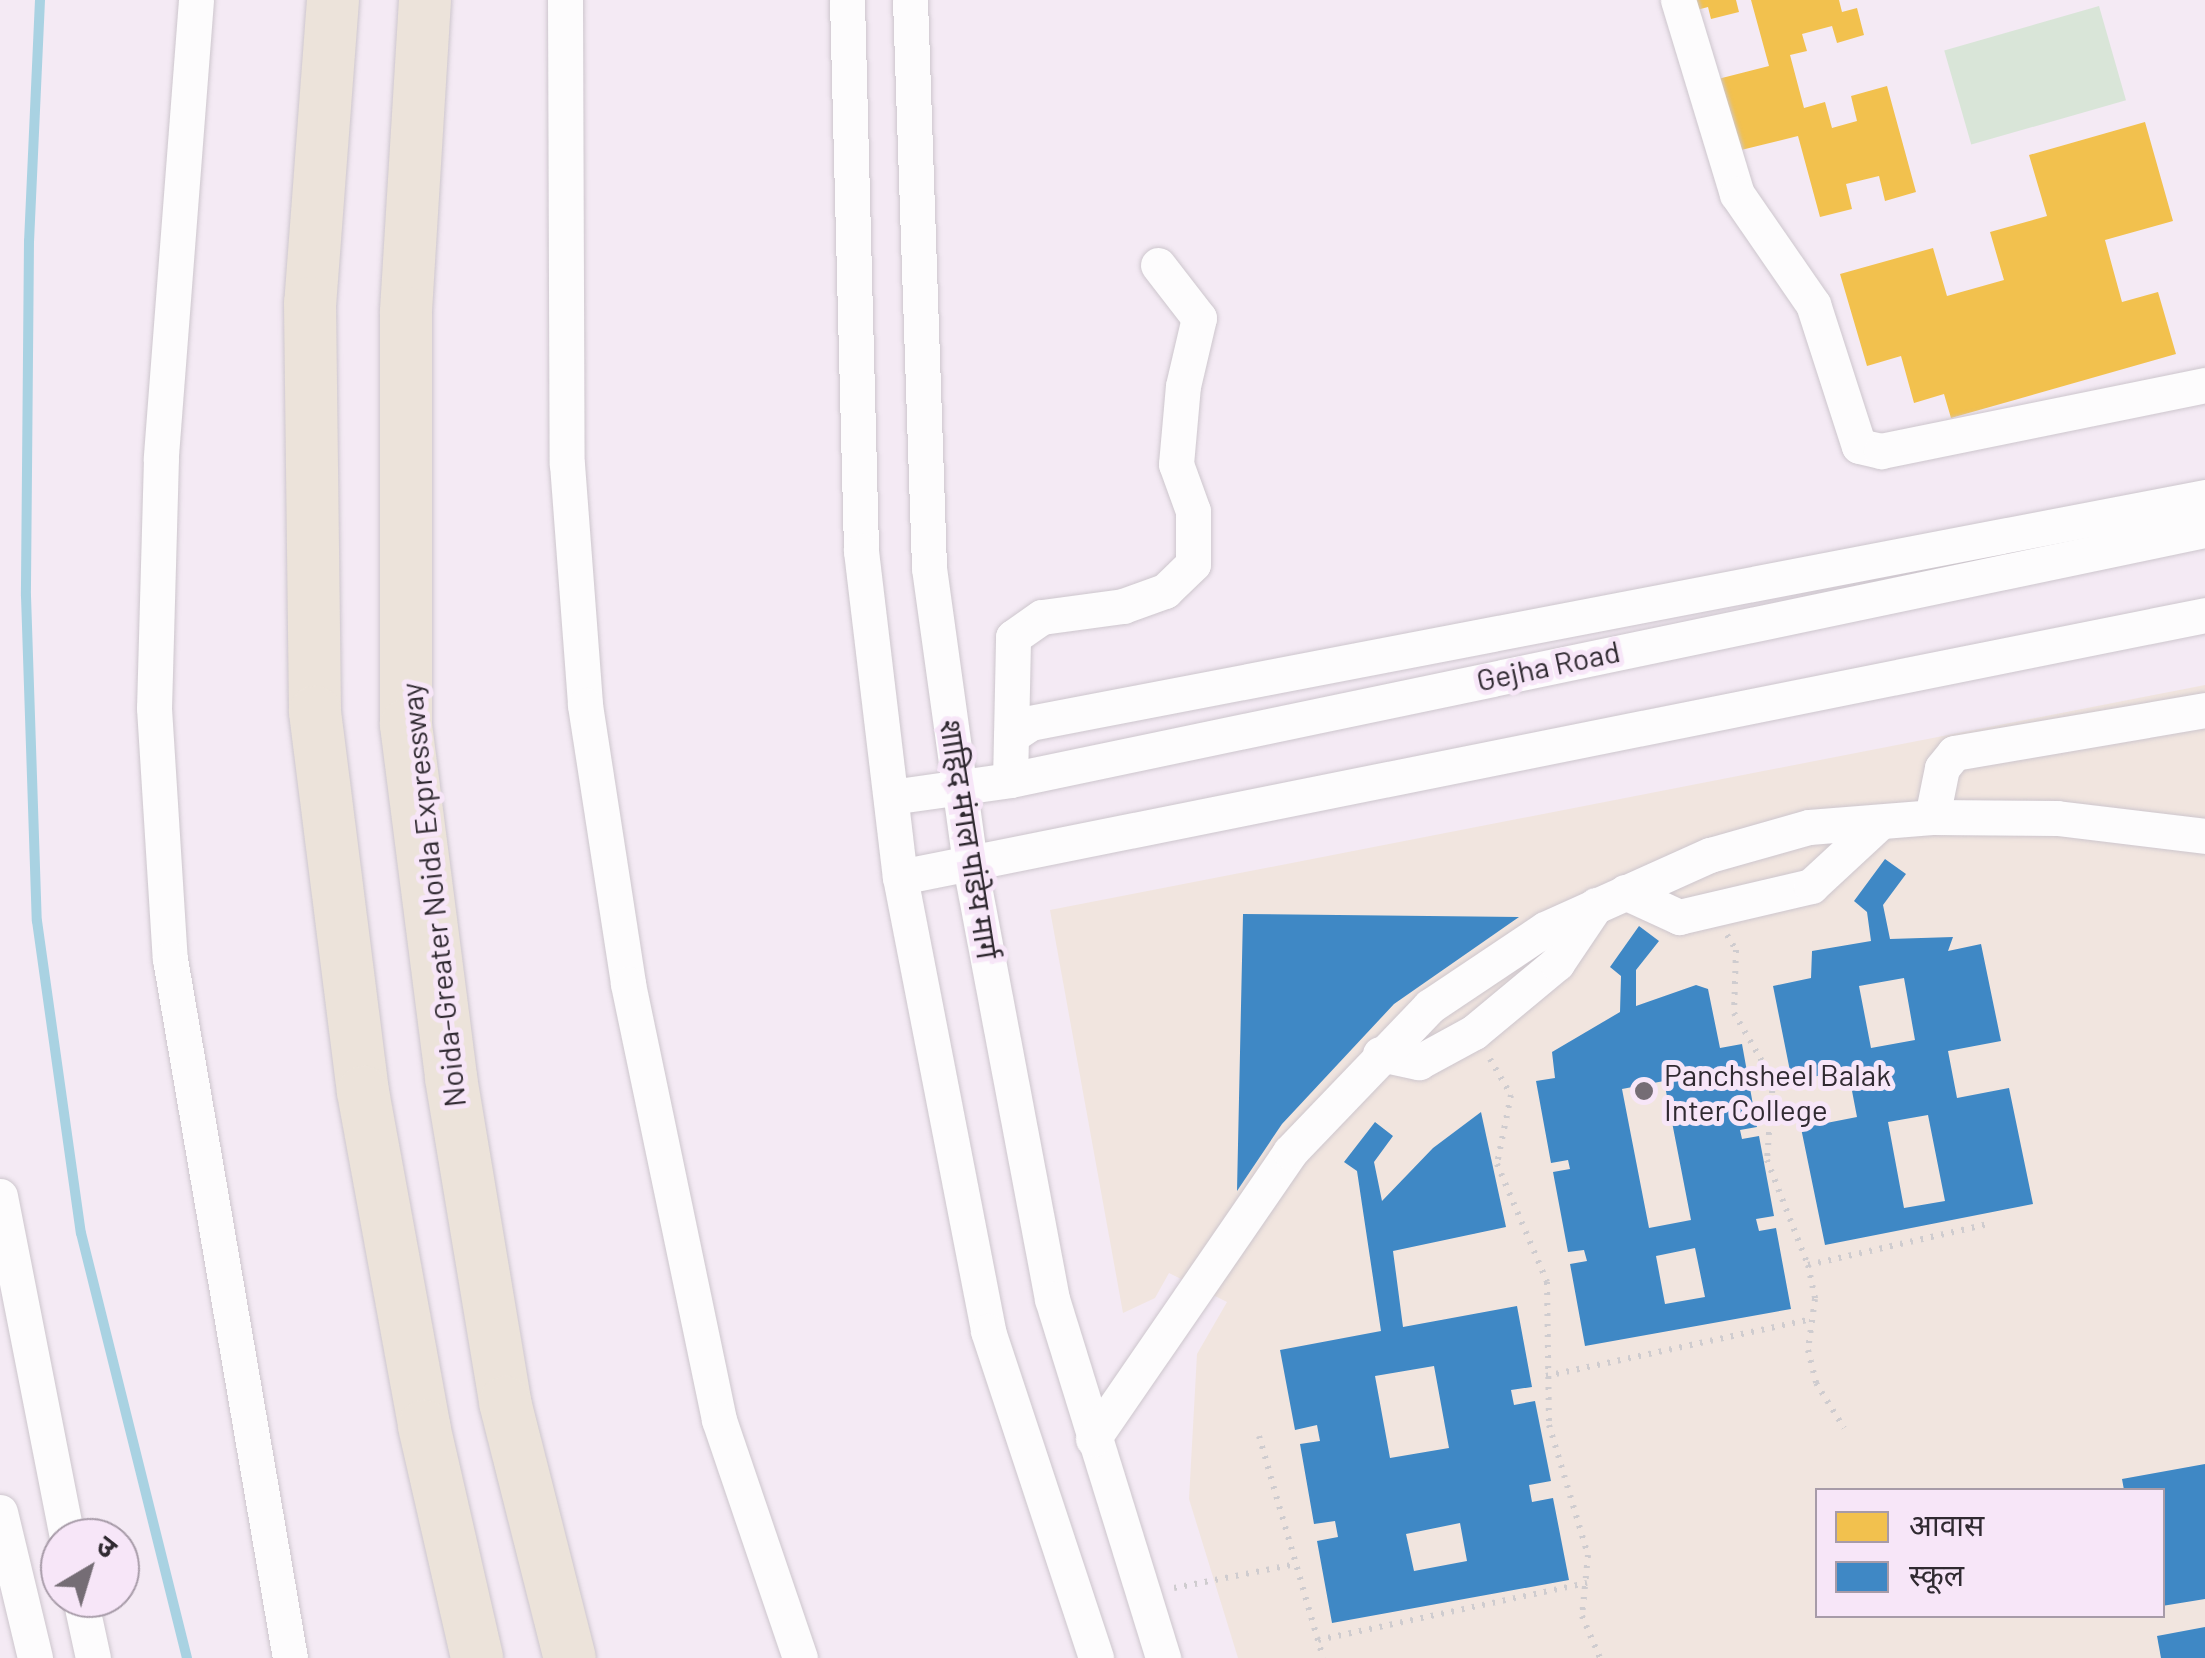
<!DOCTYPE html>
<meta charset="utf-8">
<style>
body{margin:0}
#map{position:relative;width:2205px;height:1658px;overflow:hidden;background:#f4eaf4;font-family:Barlow,"Noto Sans Devanagari",sans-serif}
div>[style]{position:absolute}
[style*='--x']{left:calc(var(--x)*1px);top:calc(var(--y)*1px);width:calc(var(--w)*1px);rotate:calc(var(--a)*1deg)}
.education>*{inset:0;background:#f1e5df}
.green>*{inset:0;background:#d9e5d8;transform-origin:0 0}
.homes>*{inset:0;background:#f2c14e}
.schools>*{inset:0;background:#3f88c5}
.stream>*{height:10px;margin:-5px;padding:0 5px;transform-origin:5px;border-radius:5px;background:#a9d2e2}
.path>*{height:6px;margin-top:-3px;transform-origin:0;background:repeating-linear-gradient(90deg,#cfcccf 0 2.5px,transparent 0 10.5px)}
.roads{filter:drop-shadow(0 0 2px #cdc6cd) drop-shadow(0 0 2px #cdc6cd)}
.minor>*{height:35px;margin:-17.5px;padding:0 17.5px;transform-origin:17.5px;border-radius:17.5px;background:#fdfcfd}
.highway>*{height:52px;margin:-26px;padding:0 26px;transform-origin:26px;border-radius:26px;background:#ece3da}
.dots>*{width:28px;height:28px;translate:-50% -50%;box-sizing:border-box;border:5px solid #f7e6f8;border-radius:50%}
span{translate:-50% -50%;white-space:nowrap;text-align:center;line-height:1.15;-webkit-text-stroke:10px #f7e6f8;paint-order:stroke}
.street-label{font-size:30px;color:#302a31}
.poi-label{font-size:30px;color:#302a31}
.left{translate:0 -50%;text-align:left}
.legend{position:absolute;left:1815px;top:1488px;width:350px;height:130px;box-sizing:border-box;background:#f7e6f8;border:2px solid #a79ba8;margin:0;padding:12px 18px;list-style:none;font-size:30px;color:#302a31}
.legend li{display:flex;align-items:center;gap:20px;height:50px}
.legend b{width:50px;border:2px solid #a79ba8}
.north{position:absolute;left:40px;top:1518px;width:100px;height:100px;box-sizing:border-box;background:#f7e6f8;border:2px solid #a79ba8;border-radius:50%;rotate:38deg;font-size:28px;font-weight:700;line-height:40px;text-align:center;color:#302a31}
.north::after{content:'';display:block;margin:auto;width:35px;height:45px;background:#756d75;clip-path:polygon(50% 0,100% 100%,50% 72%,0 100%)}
</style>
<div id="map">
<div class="education">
<div style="clip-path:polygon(evenodd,2205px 685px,2205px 1658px,1238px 1658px,1189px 1499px,1197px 1354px,1227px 1302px,1169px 1273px,1155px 1298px,1123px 1313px,1050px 910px,2205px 685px,1818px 1490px,2162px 1490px,2162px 1616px,1818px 1616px,1818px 1490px)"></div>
</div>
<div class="green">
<div style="left:2099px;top:6px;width:98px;height:161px;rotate:74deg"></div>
</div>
<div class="homes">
<div style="clip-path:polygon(1690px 0,1736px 0,1739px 12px,1711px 19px,1708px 7px,1693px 11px)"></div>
<div style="clip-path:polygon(1751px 0,1839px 0,1842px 12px,1857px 8px,1864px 35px,1837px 43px,1832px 26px,1802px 34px,1807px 51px,1790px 55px,1804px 108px,1825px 102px,1832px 128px,1857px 121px,1851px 96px,1887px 86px,1916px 192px,1885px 201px,1879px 176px,1846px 184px,1852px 209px,1820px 217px,1798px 136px,1737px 151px,1718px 79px,1769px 66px)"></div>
<div style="clip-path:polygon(2145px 122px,2173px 221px,2105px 240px,2122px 302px,2158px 292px,2176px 354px,1951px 418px,1944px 394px,1914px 403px,1901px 356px,1867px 366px,1840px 274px,1933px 248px,1947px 296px,2004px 280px,1990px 232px,2047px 216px,2029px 155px)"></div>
</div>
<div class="schools">
<div style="clip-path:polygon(evenodd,1885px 859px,1906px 874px,1883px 905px,1890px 939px,1953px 937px,1948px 951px,1981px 944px,2001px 1041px,1948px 1051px,1957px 1098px,2009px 1088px,2033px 1204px,1825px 1245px,1801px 1128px,1857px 1117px,1848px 1070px,1792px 1081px,1773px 986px,1811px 978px,1812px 951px,1871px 941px,1867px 912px,1854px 901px,1885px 859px,1904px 978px,1915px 1040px,1871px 1048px,1859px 986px,1904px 978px,1885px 859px,1928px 1115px,1945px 1201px,1904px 1208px,1888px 1122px,1928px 1115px)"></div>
<div style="clip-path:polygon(1243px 914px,1519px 917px,1394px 1004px,1282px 1124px,1237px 1191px)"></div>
<div style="clip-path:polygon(evenodd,1639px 926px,1659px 941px,1636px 970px,1636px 1006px,1696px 985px,1708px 989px,1720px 1048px,1742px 1044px,1757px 1127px,1740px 1130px,1742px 1139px,1759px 1136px,1774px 1216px,1756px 1219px,1759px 1231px,1776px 1228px,1791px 1309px,1585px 1346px,1570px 1264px,1587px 1261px,1584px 1250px,1568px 1252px,1553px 1172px,1570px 1169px,1568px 1160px,1551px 1163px,1536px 1081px,1555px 1078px,1552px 1052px,1620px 1012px,1621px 976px,1610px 967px,1639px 926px,1664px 1081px,1691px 1220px,1649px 1228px,1622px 1089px,1664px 1081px,1639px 926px,1695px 1248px,1705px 1297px,1665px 1304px,1656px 1256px,1695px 1248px)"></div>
<div style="clip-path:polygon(evenodd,1481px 1112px,1506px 1227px,1393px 1251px,1403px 1327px,1517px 1306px,1532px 1387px,1511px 1390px,1514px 1405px,1535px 1401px,1551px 1481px,1529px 1485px,1532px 1502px,1553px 1498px,1569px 1580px,1332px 1623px,1317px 1541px,1338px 1537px,1335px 1521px,1314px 1524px,1300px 1444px,1320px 1441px,1317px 1425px,1295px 1430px,1280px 1350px,1381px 1331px,1357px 1171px,1344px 1162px,1375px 1122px,1393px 1136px,1374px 1162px,1382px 1201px,1433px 1148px,1481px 1112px,1434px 1366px,1449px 1448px,1390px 1458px,1375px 1376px,1434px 1366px,1481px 1112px,1460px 1523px,1467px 1561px,1414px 1571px,1406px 1534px,1460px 1523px)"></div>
<div style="clip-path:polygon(2205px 1464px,2205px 1599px,2162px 1606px,2162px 1490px,2124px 1490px,2122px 1479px)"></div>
<div style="clip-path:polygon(2205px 1627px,2205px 1658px,2161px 1658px,2157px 1636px)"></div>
</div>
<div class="stream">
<div style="--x:40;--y:0;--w:241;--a:92.6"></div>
<div style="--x:29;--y:241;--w:355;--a:90.5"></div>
<div style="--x:26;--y:596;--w:325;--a:88.1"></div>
<div style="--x:37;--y:921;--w:315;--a:82"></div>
<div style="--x:81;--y:1233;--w:438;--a:76"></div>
</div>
<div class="path">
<div style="--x:1727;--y:935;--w:17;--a:59"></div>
<div style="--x:1736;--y:950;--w:63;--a:91.8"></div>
<div style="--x:1734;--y:1013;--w:78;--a:59.8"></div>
<div style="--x:1773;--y:1080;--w:80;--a:94.3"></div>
<div style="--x:1767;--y:1160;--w:113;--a:68.7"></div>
<div style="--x:1808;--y:1265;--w:35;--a:78"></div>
<div style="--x:1815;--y:1299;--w:51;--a:97.8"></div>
<div style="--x:1808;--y:1350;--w:34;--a:76"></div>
<div style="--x:1816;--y:1383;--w:53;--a:58.1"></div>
<div style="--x:1490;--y:1059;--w:42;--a:59.7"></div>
<div style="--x:1511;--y:1095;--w:70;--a:101.5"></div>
<div style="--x:1497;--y:1164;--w:128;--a:67"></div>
<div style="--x:1547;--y:1282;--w:143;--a:89.2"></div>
<div style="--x:1549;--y:1425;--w:136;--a:73.3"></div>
<div style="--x:1588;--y:1555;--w:61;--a:95.6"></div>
<div style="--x:1582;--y:1616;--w:46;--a:66.8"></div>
<div style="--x:1808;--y:1265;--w:186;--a:-12.8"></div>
<div style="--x:1546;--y:1376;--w:272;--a:-12.1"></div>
<div style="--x:1259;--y:1436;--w:231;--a:73.9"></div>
<div style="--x:1174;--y:1588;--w:124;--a:-11.1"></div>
<div style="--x:1318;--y:1640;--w:275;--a:-12"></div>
</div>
<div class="roads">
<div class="minor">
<div style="--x:196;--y:0;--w:459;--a:94.4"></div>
<div style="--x:161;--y:458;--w:250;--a:91.6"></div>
<div style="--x:154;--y:708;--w:252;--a:86.4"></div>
<div style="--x:170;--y:959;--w:709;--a:80.26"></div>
<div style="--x:565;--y:0;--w:464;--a:89.8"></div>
<div style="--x:567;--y:464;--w:242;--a:85.7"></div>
<div style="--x:585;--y:705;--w:282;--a:81.2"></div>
<div style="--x:628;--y:984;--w:445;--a:78.2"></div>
<div style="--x:719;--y:1420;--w:251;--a:71.2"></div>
<div style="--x:847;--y:0;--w:551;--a:88.54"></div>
<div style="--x:861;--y:551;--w:328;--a:83.2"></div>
<div style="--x:900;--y:877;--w:462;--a:79"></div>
<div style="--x:988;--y:1331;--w:344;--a:71.7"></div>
<div style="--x:910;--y:0;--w:568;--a:88.08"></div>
<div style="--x:929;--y:568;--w:300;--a:82.1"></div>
<div style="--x:970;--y:865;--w:442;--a:79.3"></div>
<div style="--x:1052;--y:1299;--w:376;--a:72.8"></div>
<div style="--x:1678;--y:0;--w:203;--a:73.1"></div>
<div style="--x:1737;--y:194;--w:134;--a:55.4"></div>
<div style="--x:1813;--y:304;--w:149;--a:72.1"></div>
<div style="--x:1859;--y:446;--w:23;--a:13"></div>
<div style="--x:1881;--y:451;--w:331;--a:-11.5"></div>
<div style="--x:1011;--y:736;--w:99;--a:-88.8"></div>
<div style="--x:1013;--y:637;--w:35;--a:-35"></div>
<div style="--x:1042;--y:617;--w:82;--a:-7.7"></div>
<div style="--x:1123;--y:606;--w:45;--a:-19.7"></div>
<div style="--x:1165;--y:591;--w:39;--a:-44"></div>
<div style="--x:1193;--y:564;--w:53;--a:-90"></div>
<div style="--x:1193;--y:511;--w:50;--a:-109.9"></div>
<div style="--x:1176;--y:464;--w:78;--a:-84.9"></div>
<div style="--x:1183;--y:386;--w:70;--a:-76.8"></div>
<div style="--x:1199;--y:318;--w:67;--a:-127.7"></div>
<div style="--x:1010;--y:780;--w:44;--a:-88.7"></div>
<div style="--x:1011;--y:736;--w:23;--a:-34"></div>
<div style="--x:1030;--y:723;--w:1197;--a:-10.89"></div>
<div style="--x:891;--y:797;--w:120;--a:-8.1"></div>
<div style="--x:1010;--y:780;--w:1221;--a:-11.82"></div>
<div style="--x:1932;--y:817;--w:50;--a:-78.5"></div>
<div style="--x:1942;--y:768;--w:19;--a:-51"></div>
<div style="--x:1954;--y:753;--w:255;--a:-9.7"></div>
<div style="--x:900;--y:877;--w:1331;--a:-11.35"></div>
<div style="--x:1625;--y:892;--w:60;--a:24.8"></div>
<div style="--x:1679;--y:917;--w:136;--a:-13.2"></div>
<div style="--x:1811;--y:886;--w:94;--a:-42.8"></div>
<div style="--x:1380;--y:1054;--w:40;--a:12"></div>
<div style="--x:1419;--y:1062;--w:63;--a:-28.6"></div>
<div style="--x:1474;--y:1032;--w:108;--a:-39.7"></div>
<div style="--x:1557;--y:963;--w:70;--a:-56.1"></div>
<div style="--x:0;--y:1196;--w:349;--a:78.9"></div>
<div style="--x:1093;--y:1439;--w:348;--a:-55.5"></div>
<div style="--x:1290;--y:1152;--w:202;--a:-46.2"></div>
<div style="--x:1430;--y:1006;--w:138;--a:-33.8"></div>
<div style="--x:1545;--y:929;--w:181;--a:-24.2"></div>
<div style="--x:1710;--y:855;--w:103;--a:-15.8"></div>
<div style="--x:1809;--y:827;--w:123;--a:-4.6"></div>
<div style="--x:1932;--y:817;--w:125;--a:0.5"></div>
<div style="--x:2057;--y:818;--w:149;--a:6.9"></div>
<div style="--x:0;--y:1512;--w:150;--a:76.5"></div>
<div style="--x:80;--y:1598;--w:61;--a:77.8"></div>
</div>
<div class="highway">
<div style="--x:333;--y:0;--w:304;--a:94.3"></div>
<div style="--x:310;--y:303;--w:409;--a:89.3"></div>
<div style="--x:315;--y:712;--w:383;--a:82.8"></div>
<div style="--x:363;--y:1092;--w:340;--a:79.6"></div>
<div style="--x:424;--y:1426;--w:238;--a:77.1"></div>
<div style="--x:425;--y:0;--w:314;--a:93.5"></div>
<div style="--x:406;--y:313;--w:412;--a:90"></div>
<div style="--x:406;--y:725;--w:356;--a:82.7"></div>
<div style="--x:451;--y:1078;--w:328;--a:80.5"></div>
<div style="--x:505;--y:1402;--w:264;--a:75.8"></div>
</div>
</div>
<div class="dots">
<div style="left:1644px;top:1091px;background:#756d75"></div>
</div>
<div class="street-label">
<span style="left:1548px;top:665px;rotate:-12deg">Gejha Road</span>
<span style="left:970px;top:839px;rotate:81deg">शाहिद मंगल पांडेय मार्ग</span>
<span style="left:432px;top:895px;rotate:-96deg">Noida-Greater Noida Expressway</span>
</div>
<div class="poi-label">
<span class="left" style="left:1664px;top:1091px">Panchsheel Balak<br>Inter College</span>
</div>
<ul class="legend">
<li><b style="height:28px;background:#f2c14e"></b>आवास</li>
<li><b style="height:28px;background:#3f88c5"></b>स्कूल</li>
</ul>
<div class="north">उ</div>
</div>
